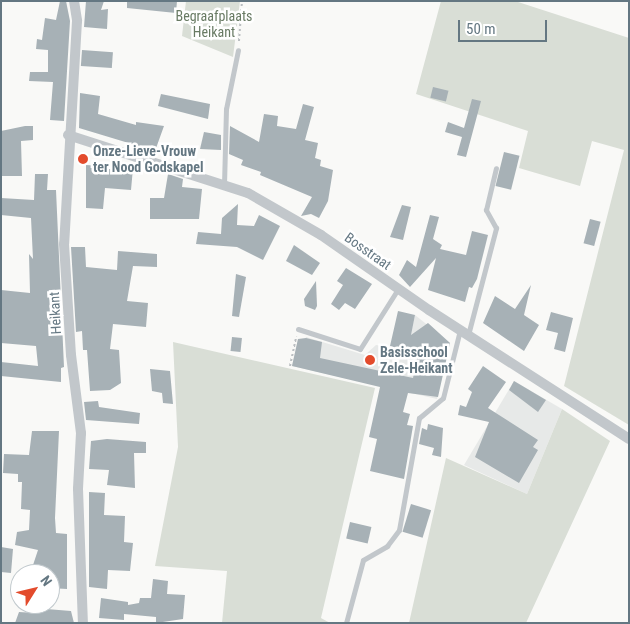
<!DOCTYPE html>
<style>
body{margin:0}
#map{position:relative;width:630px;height:624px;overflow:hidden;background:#f9f9f7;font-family:"Roboto Condensed",sans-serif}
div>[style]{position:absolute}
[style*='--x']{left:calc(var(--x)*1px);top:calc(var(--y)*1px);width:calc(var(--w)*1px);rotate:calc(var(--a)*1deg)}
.built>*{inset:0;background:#e7e9e8}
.green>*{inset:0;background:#d9ded6}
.building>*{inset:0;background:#a7b1b6;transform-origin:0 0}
.path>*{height:2px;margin-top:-1px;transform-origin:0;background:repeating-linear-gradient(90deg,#babec1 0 2.5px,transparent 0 5px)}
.service>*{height:5px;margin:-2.5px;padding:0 2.5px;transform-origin:2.5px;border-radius:2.5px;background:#c2c7cb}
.minor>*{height:10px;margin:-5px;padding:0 5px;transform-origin:5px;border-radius:5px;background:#c2c7cb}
.dots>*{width:14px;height:14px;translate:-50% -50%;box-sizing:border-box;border:2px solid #fff;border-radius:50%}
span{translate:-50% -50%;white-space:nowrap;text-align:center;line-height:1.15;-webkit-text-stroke:5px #fff;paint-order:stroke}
.park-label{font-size:14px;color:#687a63}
.poi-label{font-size:14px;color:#647782;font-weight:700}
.left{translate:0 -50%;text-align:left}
.street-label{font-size:14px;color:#647782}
.frame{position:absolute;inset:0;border:2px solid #647782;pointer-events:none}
.north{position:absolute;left:10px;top:564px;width:50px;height:50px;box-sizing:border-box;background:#fff;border:1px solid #c1c9cd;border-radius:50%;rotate:54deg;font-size:14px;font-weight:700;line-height:20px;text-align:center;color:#647782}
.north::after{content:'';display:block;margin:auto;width:18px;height:22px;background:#e34b2c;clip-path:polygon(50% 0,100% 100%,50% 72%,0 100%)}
.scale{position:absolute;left:458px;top:20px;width:89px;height:22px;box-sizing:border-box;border:2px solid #647782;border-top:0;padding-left:6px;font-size:15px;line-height:18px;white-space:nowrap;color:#647782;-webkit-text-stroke:4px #fff;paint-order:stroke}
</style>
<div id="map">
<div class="built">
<div style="clip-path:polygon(415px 315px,450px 343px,437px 399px,292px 366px,298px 339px,305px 341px,306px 337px,365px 355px,376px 345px,407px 350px)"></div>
<div style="clip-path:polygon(514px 381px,562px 409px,527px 494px,464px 465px)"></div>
</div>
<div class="green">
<div style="clip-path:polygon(186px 1px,240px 1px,233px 57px,182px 36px)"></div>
<div style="clip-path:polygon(441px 1px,515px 1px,629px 38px,629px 425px,564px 386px,624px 150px,592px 141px,580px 186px,519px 168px,528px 131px,416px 94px)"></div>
<div style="clip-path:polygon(173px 342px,375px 388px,321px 618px,330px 623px,222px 623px,227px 571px,155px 566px,178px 447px)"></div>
<div style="clip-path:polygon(562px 409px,610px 441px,526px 623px,409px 623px,446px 458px,527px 494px)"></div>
</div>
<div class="building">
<div style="clip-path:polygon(60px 1px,66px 1px,70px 21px,64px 121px,50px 120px,53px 82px,29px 81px,30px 72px,48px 72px,48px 50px,36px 49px,37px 39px,42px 40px,45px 18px,56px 20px)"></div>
<div style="clip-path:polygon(86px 1px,104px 1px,101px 10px,108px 9px,107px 29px,84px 27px)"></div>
<div style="clip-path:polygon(127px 1px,177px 1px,176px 13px,127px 8px)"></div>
<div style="left:82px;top:50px;width:31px;height:16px;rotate:4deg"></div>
<div style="left:433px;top:87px;width:16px;height:11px;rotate:14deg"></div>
<div style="clip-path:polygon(80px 93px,100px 96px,98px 114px,136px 125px,136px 122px,164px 126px,155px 151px,79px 128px)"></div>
<div style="clip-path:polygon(161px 94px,210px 104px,208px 119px,158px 106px)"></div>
<div style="clip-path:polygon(472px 99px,481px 101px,466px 157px,457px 155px,462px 137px,445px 132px,448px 122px,464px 128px)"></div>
<div style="clip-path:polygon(303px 104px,314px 107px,305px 140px,318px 143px,315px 158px,321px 160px,320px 166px,333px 170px,328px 201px,319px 218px,311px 214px,301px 216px,312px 197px,260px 175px,261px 172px,241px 165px,243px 160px,229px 154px,230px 126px,259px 142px,264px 114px,278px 116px,277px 126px,296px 129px)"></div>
<div style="clip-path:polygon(25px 126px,33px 126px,33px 140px,21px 141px,22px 176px,1px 176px,1px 131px)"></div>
<div style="clip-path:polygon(204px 132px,221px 135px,221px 150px,200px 149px)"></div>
<div style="left:504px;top:152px;width:16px;height:35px;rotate:14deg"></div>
<div style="clip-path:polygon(86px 165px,133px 168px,131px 190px,105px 188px,103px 209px,86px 208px)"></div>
<div style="clip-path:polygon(35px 174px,48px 174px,47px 190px,56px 190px,64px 367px,61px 368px,61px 382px,1px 376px,1px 362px,38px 366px,36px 346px,1px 343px,1px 290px,30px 293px,29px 254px,33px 259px,31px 218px,1px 215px,1px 198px,34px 200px)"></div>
<div style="clip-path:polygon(168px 174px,183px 179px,182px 187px,202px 189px,199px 219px,150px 219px,150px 198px,164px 198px)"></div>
<div style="clip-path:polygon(238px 204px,237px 225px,254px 226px,259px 215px,280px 226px,263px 260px,237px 247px,196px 244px,198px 232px,221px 234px,222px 218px)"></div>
<div style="clip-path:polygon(402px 205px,411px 207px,403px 240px,390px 237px)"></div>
<div style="clip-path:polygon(430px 215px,439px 217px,433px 239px,442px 245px,440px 249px,466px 255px,472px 231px,488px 235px,477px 279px,472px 288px,469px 287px,465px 302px,428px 290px,436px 258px,410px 287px,399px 275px,407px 260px,416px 267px)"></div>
<div style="left:590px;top:219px;width:11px;height:25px;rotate:15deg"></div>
<div style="clip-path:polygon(294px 245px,320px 263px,312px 275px,286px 261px)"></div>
<div style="clip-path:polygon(71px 247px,85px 247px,86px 267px,117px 270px,118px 251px,157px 254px,157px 267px,133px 266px,127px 301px,148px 303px,146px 327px,113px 324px,110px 349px,119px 350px,121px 383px,110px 390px,90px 391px,87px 350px,83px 350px,82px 331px,76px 332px)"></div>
<div style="clip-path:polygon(346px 268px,372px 284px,355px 309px,345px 303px,339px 310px,331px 304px,343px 285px,337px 281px)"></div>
<div style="clip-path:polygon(236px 274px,246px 277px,239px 317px,232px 316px)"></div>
<div style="clip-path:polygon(316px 281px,317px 306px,315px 310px,305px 306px,304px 299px)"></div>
<div style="clip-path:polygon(531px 285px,524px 315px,539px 325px,524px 351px,483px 323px,495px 296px,515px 309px)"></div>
<div style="clip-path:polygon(398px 311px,415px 315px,411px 335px,428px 323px,450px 343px,438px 397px,408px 393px,403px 412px,410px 414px,407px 425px,413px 426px,404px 479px,370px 471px,377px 439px,369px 437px,380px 387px,292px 366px,298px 339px,306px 338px,322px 342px,320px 358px,413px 378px,418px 354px,390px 346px)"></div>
<div style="clip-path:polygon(551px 312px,573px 318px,565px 352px,554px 349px,558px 333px,546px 330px)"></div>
<div style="left:232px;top:337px;width:10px;height:14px;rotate:6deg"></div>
<div style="clip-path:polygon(483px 366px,506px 382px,488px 408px,538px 440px,533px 447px,538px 450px,519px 483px,475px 457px,489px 422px,458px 415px,460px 405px,466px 407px,472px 392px,468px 389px)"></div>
<div style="clip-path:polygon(150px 369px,170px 371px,173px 404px,163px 403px,162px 393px,152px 391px)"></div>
<div style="clip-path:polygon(514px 381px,546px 400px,538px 412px,509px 390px)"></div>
<div style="clip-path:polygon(98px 401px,99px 407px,140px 413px,139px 424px,86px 420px,84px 402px)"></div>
<div style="clip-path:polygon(428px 424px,443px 428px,441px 457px,432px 455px,434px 448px,419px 444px,422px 428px,427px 430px)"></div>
<div style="clip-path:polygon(32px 431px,59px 431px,55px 518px,56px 533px,67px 534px,67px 589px,50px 588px,50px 574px,30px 574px,38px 550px,15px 545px,17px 532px,29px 530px,30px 510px,21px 509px,22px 482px,18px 482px,18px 474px,3px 473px,4px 454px,29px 455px)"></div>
<div style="clip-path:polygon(107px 439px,146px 442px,146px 453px,134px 453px,135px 488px,107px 485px,109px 470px,89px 469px,91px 441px)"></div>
<div style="clip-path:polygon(89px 492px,105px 493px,104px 515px,125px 516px,124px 542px,133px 543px,130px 571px,108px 570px,107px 589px,89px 587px)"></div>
<div style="left:411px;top:504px;width:21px;height:29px;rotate:17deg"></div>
<div style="left:350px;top:522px;width:22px;height:17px;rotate:13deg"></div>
<div style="clip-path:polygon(1px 547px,13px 549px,11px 573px,1px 572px)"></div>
<div style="clip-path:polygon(153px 579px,168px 581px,167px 594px,185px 595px,183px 619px,156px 623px,156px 617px,124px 614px,124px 620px,99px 618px,101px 598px,128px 602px,128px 605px,139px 603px,140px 598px,151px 598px)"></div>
<div style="clip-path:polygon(34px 608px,71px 611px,74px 623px,15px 623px,19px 612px,35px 613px)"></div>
</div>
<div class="path">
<div style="--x:239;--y:41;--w:40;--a:-85.7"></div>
<div style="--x:290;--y:366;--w:30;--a:-78"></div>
</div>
<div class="service">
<div style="--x:224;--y:185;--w:76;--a:-88.5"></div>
<div style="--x:226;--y:109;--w:60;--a:-78.5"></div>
<div style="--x:298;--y:329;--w:65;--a:17.9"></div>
<div style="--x:360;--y:349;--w:71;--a:-57.7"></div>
<div style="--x:468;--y:335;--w:111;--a:-75.3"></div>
<div style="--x:496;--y:228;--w:21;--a:-119"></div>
<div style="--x:486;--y:210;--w:43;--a:-76.6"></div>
<div style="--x:346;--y:623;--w:65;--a:-74.9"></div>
<div style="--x:363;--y:560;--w:28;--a:-30"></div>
<div style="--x:387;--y:546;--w:20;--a:-53"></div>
<div style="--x:399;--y:530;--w:114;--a:-79.9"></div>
<div style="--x:419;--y:418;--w:31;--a:-40"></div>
<div style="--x:443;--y:398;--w:70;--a:-76"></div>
</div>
<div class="minor">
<div style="--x:74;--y:1;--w:20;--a:81"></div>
<div style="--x:77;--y:21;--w:223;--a:93.3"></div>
<div style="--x:64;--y:244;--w:111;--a:86.4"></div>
<div style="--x:71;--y:355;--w:79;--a:82.7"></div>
<div style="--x:81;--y:433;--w:56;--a:93.1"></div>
<div style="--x:78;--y:489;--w:134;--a:87.9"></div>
<div style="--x:68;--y:135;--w:189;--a:17.9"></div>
<div style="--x:248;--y:193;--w:84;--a:29.9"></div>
<div style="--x:321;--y:235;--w:131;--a:34.8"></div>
<div style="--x:429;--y:310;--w:238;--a:32.8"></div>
</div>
<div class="dots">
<div style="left:83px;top:159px;background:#e34b2c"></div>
<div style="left:370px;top:360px;background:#e34b2c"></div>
</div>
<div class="park-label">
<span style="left:214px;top:24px">Begraafplaats<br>Heikant</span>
</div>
<div class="poi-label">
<span class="left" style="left:93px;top:159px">Onze-Lieve-Vrouw<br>ter Nood Godskapel</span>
<span class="left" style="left:380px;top:360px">Basisschool<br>Zele-Heikant</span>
</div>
<div class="street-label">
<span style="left:368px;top:251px;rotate:35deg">Bosstraat</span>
<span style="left:55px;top:313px;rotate:-93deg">Heikant</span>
</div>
<div class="frame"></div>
<div class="north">N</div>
<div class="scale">50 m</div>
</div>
